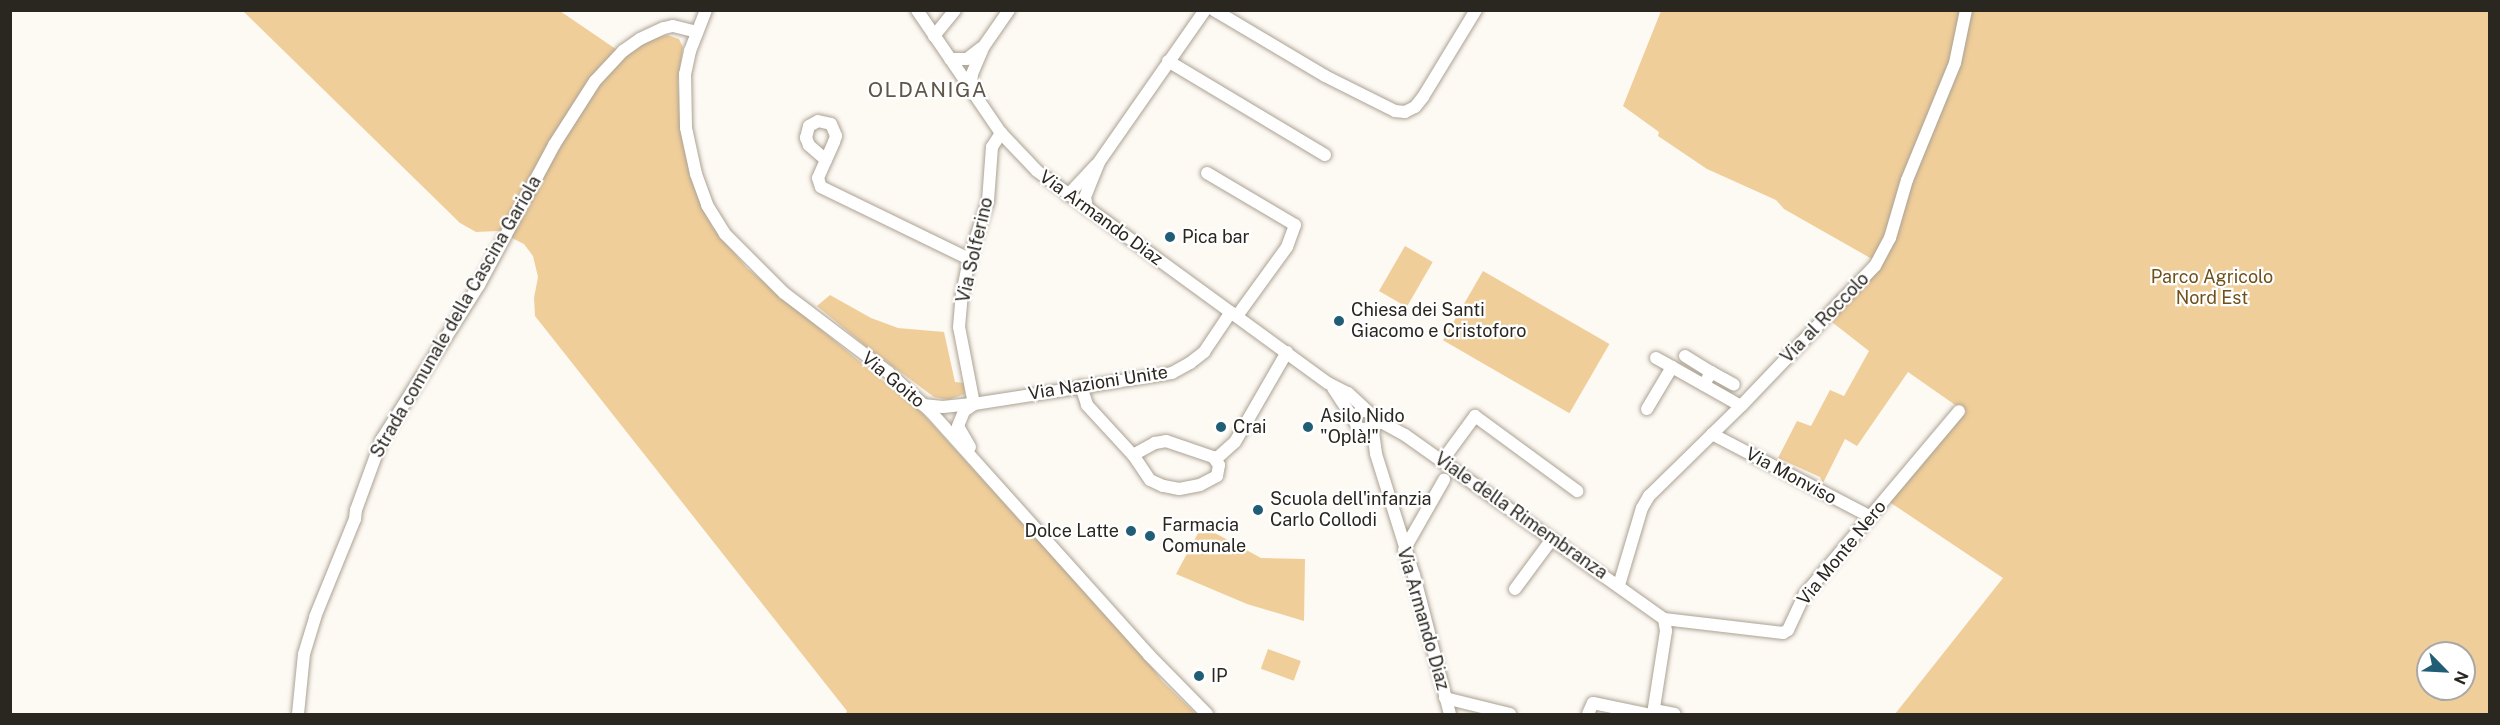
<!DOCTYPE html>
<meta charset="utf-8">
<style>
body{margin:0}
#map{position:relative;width:2500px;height:725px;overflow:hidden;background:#fdf9f3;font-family:"Public Sans",sans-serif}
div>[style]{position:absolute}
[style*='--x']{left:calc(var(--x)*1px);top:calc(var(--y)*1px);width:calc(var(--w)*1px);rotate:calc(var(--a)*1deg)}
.green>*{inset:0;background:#f0ce9a;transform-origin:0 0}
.roads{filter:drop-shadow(0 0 2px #aba293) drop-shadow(0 0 2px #aba293)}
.minor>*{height:12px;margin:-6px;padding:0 6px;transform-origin:6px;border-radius:6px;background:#fff}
.minor>.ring{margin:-6px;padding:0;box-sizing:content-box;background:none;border:12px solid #fff;border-radius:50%}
.dots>*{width:16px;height:16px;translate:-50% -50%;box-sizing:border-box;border:3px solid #fff;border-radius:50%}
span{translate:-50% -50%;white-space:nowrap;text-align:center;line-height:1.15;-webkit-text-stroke:4.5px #fff;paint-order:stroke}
.street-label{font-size:18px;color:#2a2620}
.poi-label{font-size:18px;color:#2a2620}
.left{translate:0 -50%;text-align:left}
.right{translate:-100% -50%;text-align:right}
.park-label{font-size:18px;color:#6f5019}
.quarter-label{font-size:21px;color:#5f5649;letter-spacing:1.5px}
.frame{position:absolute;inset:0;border:12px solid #2a2620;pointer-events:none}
.north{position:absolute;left:2416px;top:641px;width:60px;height:60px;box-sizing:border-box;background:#fff;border:2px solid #aaa8a6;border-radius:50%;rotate:114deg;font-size:16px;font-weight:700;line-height:24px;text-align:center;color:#2a2620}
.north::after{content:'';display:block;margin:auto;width:21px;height:27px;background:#215d75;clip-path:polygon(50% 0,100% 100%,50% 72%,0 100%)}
</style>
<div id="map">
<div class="green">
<div style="clip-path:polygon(243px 11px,560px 11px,626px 56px,647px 41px,667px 35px,679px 39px,683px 47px,678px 82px,681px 131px,695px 190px,712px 226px,747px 268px,923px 414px,1146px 659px,1162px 681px,1196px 714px,846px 714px,847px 711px,535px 316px,534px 298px,538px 277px,533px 256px,524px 244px,498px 231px,476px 232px,460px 223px)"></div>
<div style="clip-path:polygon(evenodd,1661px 11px,2489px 11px,2489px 714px,1895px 714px,2003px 578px,1888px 501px,1958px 407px,1908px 372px,1857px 446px,1845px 439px,1823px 483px,1820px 477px,1778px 458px,1797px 421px,1811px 426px,1830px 390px,1844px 396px,1869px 351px,1828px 319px,1861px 286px,1872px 259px,1784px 209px,1776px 200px,1707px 169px,1658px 136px,1659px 132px,1623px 106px,1661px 11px,2428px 653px,2464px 653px,2464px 689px,2428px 689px,2428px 653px)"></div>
<div style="left:1405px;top:246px;width:32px;height:52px;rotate:30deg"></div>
<div style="left:1483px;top:271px;width:146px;height:80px;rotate:30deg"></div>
<div style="clip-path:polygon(830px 295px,871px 318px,898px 328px,944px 332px,955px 382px,964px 383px,965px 394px,948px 400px,934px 397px,868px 348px,817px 306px)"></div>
<div style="clip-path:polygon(1202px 526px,1261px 558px,1305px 559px,1304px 621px,1247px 604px,1176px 574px)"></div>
<div style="left:1268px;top:649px;width:35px;height:21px;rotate:20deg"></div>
</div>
<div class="roads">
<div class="minor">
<div style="--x:706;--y:10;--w:44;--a:111.3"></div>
<div style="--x:690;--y:51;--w:24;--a:102"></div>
<div style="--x:685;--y:74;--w:54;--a:88.9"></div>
<div style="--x:686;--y:128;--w:47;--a:77.7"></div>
<div style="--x:696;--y:174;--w:33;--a:70"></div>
<div style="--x:707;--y:205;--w:34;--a:58"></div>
<div style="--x:725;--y:234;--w:83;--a:45"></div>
<div style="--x:784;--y:293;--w:131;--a:37.2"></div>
<div style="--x:888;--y:372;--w:59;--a:42.9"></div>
<div style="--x:931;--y:412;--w:326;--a:48.1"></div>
<div style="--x:1149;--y:655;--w:83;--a:45.5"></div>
<div style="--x:917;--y:10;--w:149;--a:55.7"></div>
<div style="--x:1001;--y:133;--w:52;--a:46.5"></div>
<div style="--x:1037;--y:171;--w:360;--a:36.1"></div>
<div style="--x:1328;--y:383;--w:22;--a:27"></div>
<div style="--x:1348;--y:393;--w:33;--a:43"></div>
<div style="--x:1214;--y:10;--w:129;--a:30.7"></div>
<div style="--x:1325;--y:76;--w:78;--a:26.6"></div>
<div style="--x:1395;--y:111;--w:10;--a:6"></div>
<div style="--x:1405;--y:112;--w:11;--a:-27"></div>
<div style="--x:1415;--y:107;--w:13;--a:-51"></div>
<div style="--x:1423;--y:97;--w:102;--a:-58.7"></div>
<div style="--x:934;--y:36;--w:33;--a:-51"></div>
<div style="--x:950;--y:59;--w:17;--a:0"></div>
<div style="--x:967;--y:59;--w:18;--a:-38"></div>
<div style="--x:1168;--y:61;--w:183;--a:30.9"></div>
<div style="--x:970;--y:89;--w:15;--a:-82"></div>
<div style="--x:972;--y:74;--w:30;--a:-67"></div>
<div style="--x:984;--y:46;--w:44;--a:-55.2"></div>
<div style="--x:826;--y:160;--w:23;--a:-139"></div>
<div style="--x:809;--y:145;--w:8;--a:-113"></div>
<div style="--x:806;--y:138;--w:12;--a:-76"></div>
<div style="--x:809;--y:126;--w:10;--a:-29"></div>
<div style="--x:818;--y:121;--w:13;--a:13"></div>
<div style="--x:831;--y:124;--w:13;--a:67"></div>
<div style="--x:836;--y:136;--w:6;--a:108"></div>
<div style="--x:834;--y:142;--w:39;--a:114"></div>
<div style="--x:818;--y:178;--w:9;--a:72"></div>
<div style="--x:821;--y:187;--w:165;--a:25.9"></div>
<div style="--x:1207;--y:173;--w:102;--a:30.6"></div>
<div style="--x:1295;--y:225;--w:23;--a:110"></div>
<div style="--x:1287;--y:247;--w:85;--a:125.9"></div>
<div style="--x:1068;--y:195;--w:41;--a:-47"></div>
<div style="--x:1087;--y:208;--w:11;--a:-100"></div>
<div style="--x:1085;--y:197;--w:38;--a:-68"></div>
<div style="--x:1099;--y:162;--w:185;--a:-55.1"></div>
<div style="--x:1685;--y:356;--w:31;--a:32"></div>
<div style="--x:1656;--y:358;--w:18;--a:29"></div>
<div style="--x:1704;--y:385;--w:15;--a:-62"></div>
<div style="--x:1711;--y:372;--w:26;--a:29"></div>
<div style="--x:1081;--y:386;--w:20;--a:72"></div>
<div style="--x:1087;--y:405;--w:68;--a:47.4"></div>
<div style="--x:1333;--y:388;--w:42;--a:56.7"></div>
<div style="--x:974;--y:404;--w:78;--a:-101"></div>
<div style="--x:959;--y:327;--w:32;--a:-85"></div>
<div style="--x:962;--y:295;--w:37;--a:-79"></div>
<div style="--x:969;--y:259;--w:61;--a:-71.9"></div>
<div style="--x:988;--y:201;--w:54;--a:-85.8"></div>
<div style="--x:992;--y:147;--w:17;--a:-57"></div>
<div style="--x:923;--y:405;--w:20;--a:6"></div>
<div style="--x:943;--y:407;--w:31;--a:-6"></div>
<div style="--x:974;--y:404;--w:200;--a:-8.9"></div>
<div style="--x:1172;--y:373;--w:21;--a:-29"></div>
<div style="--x:1190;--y:363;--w:18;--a:-38"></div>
<div style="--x:1204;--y:352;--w:48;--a:-56"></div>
<div style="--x:1647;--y:409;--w:49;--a:-59.2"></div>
<div style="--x:1672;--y:367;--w:79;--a:29.5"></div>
<div class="ring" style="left:1355px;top:411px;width:6px;height:6px"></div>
<div style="--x:1373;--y:423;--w:10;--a:0"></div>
<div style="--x:1383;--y:423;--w:25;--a:29"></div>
<div style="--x:1405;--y:435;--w:318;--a:35.4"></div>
<div style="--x:1372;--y:425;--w:29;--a:82"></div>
<div style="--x:1376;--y:454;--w:127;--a:72.6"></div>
<div style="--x:1414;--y:575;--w:144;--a:75.5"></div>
<div style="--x:1712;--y:434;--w:179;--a:27.6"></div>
<div style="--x:1166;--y:441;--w:50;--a:18.8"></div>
<div style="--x:1213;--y:457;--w:10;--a:53"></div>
<div style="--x:1219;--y:465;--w:11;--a:100"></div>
<div style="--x:1217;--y:476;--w:19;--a:152"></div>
<div style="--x:1200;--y:485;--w:21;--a:169"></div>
<div style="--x:1179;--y:489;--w:16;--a:-169"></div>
<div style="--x:1163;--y:486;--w:14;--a:-155"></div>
<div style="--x:1150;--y:480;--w:30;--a:-124"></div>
<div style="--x:1133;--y:455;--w:25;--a:-29"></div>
<div style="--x:1155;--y:443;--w:11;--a:-10"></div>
<div style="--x:970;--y:447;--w:24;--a:-120"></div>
<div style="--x:958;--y:426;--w:16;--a:-68"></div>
<div style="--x:964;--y:411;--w:11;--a:-34"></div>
<div style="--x:1216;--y:459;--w:25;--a:-42"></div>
<div style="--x:1235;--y:442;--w:104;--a:-60"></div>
<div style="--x:1442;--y:461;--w:56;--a:-53.7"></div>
<div style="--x:1475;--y:416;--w:127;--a:36.3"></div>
<div style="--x:1404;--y:550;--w:81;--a:-60.3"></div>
<div style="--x:1619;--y:585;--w:80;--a:-73.4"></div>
<div style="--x:1642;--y:508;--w:14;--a:-60"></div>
<div style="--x:1649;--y:496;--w:129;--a:-44.4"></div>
<div style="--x:1741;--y:406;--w:194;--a:-46.3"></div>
<div style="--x:1875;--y:266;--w:32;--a:-62"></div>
<div style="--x:1890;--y:238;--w:60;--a:-73.7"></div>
<div style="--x:1907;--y:180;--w:126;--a:-67.7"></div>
<div style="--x:1955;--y:63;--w:54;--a:-78.3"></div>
<div style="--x:1515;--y:589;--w:62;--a:-53.5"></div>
<div style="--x:1664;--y:619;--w:120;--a:6.7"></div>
<div style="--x:1783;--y:633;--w:6;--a:-31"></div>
<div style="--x:1788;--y:630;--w:40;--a:-65"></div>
<div style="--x:1805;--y:594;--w:239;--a:-49.9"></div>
<div style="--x:1445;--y:698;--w:67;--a:13.8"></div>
<div style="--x:1654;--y:710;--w:21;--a:11"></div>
<div style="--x:298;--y:714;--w:60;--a:-84.3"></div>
<div style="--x:304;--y:654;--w:39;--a:-73"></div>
<div style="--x:315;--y:617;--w:106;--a:-67.8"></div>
<div style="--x:355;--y:519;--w:9;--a:-84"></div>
<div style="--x:356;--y:510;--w:76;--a:-69.9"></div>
<div style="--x:382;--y:439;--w:182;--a:-57.8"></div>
<div style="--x:479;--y:285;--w:159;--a:-61.8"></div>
<div style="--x:554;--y:145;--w:76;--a:-57.4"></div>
<div style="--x:595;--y:81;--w:41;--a:-47"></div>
<div style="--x:623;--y:51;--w:21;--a:-35"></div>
<div style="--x:640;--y:39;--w:26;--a:-25"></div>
<div style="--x:664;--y:28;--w:9;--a:-13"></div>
<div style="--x:673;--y:26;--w:25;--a:14"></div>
<div style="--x:1588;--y:714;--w:12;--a:-66"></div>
<div style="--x:1593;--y:703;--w:54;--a:11.7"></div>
<div style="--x:1653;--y:714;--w:84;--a:-81.1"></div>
<div style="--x:1666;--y:631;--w:12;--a:-99"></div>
</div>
</div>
<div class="dots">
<div style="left:1170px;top:237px;background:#215d75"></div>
<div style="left:1339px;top:321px;background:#215d75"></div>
<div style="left:1221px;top:427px;background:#215d75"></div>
<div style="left:1308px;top:427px;background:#215d75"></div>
<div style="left:1258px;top:510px;background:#215d75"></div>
<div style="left:1131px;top:531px;background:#215d75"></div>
<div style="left:1150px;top:536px;background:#215d75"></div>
<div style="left:1199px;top:676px;background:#215d75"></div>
</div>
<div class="street-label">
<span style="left:1101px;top:218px;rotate:36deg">Via Armando Diaz</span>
<span style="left:975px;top:250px;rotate:-77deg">Via Solferino</span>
<span style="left:456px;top:317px;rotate:-60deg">Strada comunale della Cascina Gariola</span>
<span style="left:1825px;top:318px;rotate:-46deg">Via al Roccolo</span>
<span style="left:893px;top:380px;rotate:40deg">Via Goito</span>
<span style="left:1098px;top:383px;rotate:-9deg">Via Nazioni Unite</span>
<span style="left:1791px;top:476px;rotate:28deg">Via Monviso</span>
<span style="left:1521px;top:516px;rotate:35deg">Viale della Rimembranza</span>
<span style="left:1842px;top:553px;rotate:-51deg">Via Monte Nero</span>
<span style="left:1423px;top:619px;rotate:74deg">Via Armando Diaz</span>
</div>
<div class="poi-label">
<span class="left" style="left:1182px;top:237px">Pica bar</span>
<span class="left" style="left:1351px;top:321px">Chiesa dei Santi<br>Giacomo e Cristoforo</span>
<span class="left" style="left:1320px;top:427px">Asilo Nido<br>"Oplà!"</span>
<span class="left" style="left:1233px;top:427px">Crai</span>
<span class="left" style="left:1270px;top:510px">Scuola dell'infanzia<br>Carlo Collodi</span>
<span class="left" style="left:1162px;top:536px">Farmacia<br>Comunale</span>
<span class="right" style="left:1119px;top:531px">Dolce Latte</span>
<span class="left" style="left:1211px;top:676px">IP</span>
</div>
<div class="park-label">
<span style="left:2212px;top:288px">Parco Agricolo<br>Nord Est</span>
</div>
<div class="quarter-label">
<span style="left:928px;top:90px">OLDANIGA</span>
</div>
<div class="frame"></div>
<div class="north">N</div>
</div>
